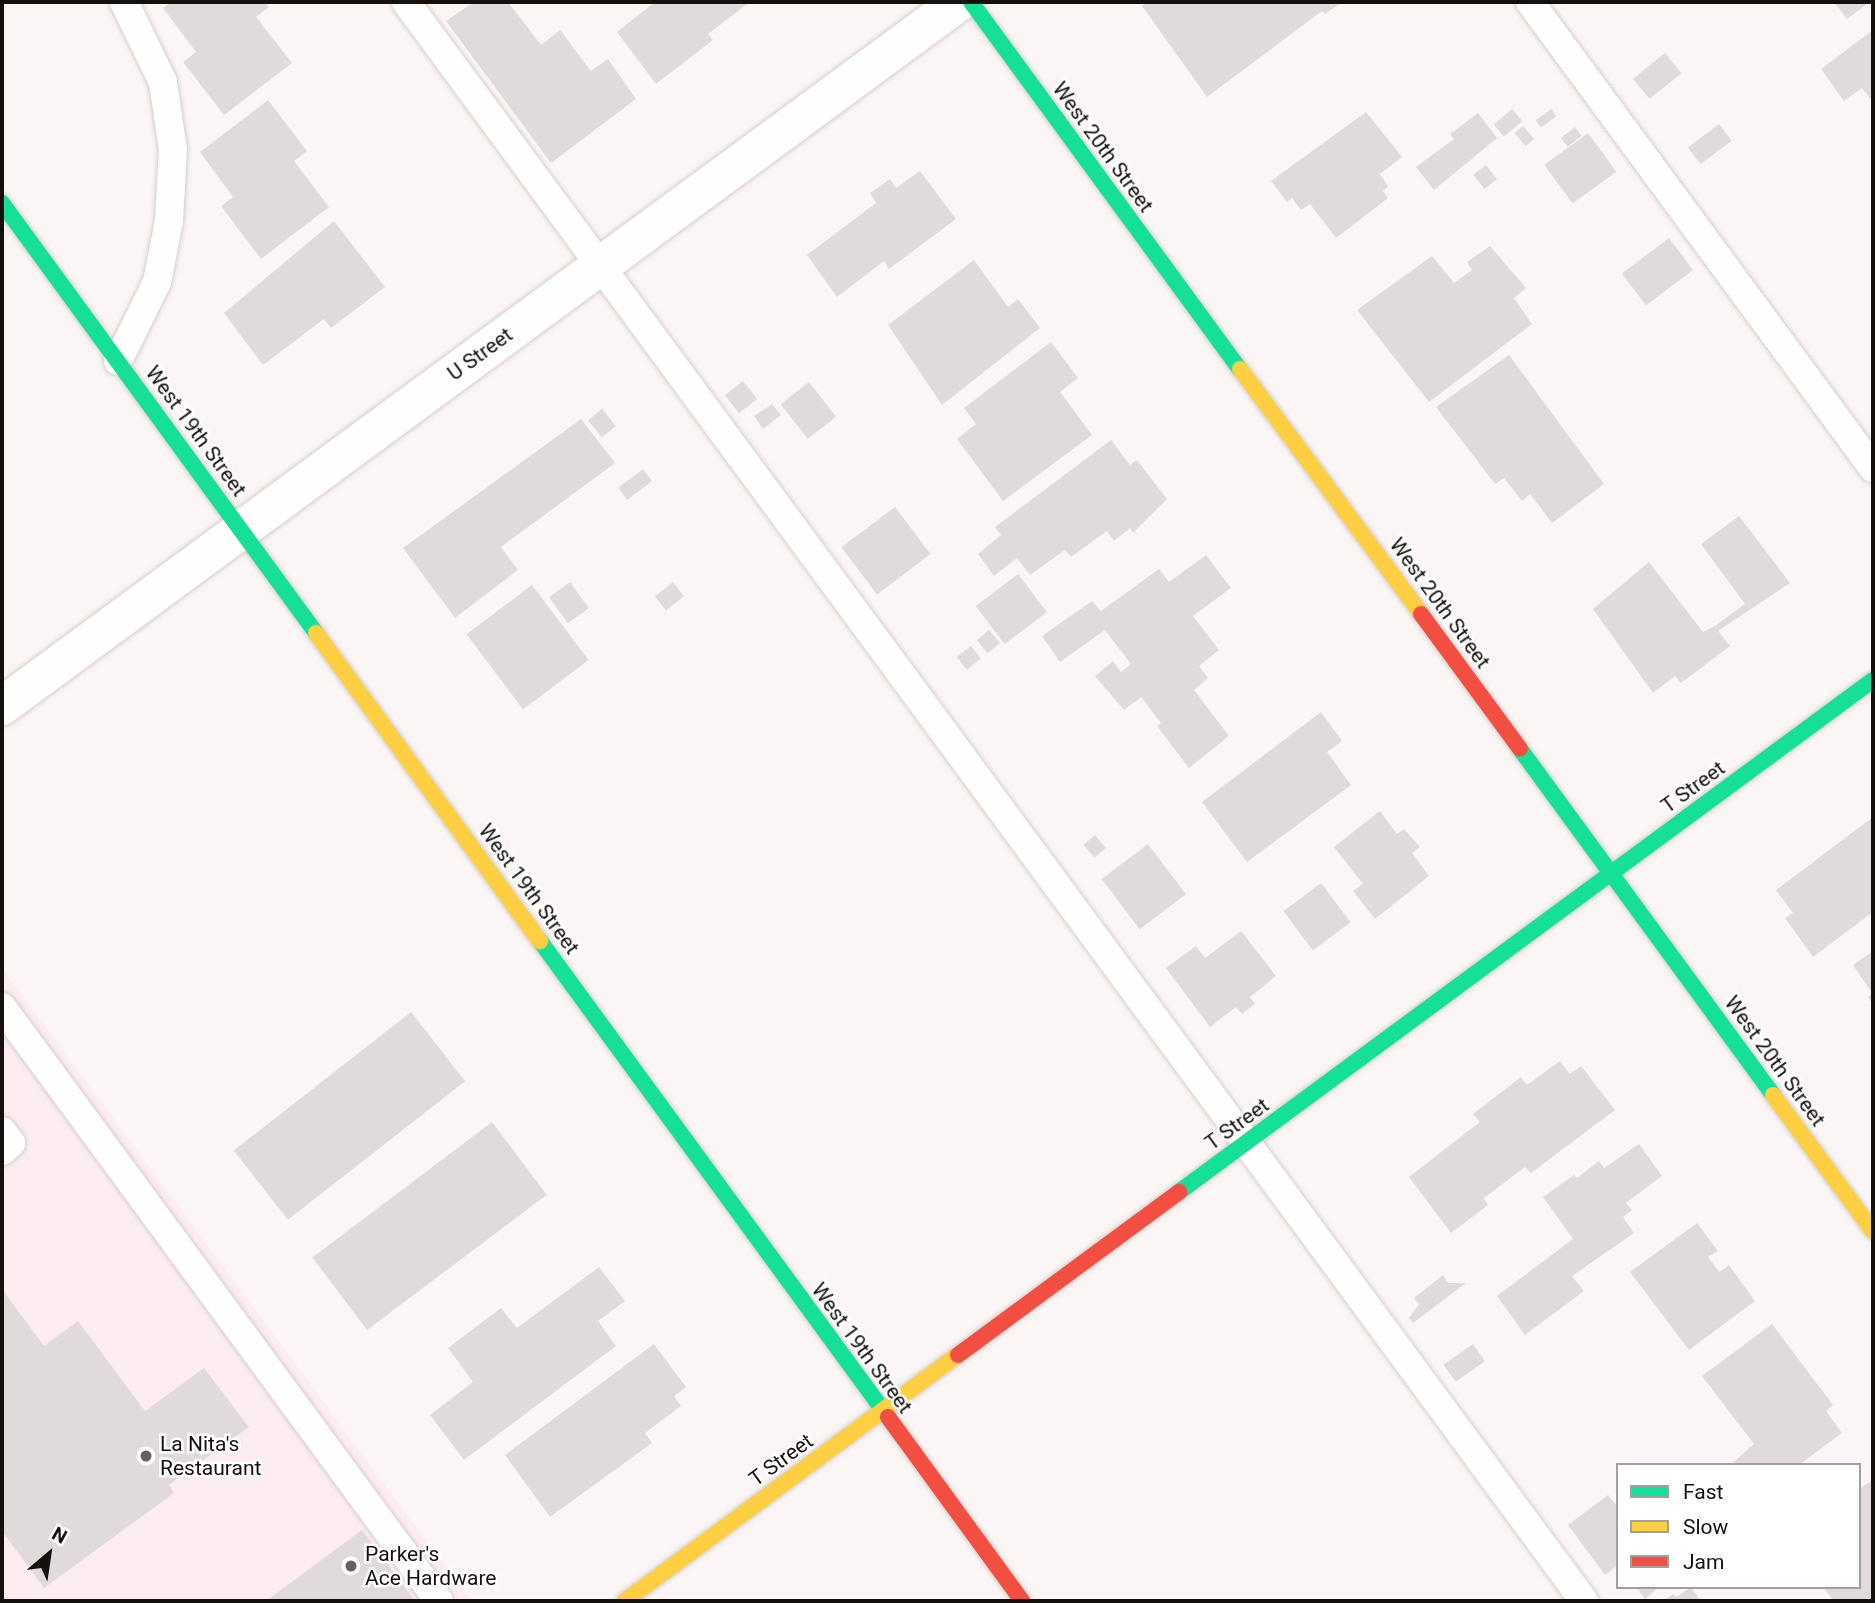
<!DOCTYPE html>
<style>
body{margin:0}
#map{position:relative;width:1875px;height:1603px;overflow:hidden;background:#fbf6f5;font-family:Roboto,sans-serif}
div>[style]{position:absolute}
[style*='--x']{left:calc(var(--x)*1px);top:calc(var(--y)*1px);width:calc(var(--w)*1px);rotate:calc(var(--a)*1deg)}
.commercial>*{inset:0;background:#fdedf2}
.building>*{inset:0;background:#e0dadd;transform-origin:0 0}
.roads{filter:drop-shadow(0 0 2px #d5cfcc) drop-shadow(0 0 2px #d5cfcc)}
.lane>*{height:28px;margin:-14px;padding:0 14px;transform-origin:14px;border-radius:14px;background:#fefefe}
.street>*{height:38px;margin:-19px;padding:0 19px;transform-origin:19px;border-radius:19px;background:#fefefe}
.fast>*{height:16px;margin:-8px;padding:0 8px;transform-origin:8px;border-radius:8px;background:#16e098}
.slow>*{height:16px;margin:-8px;padding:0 8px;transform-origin:8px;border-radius:8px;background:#ffcf43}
.jam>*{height:16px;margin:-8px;padding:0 8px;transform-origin:8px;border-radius:8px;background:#f24e42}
.dots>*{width:19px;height:19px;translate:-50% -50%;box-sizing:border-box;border:4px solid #fff;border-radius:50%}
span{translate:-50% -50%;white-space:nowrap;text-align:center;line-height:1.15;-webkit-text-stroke:5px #fff;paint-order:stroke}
.street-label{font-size:21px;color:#16100d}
.poi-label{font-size:21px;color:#16100d}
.left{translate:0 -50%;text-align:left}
.frame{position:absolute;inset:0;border:4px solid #16100d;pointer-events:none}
.legend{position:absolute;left:1616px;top:1463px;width:245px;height:126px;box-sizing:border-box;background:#fff;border:2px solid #a29f9e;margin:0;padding:9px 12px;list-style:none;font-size:21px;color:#16100d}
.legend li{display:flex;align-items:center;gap:14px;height:35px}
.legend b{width:35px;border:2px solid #a29f9e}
.north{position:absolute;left:14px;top:1519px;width:70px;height:70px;-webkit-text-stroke:5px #fff;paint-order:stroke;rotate:29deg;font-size:19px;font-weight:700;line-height:28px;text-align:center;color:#16100d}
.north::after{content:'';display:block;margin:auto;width:24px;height:32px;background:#16100d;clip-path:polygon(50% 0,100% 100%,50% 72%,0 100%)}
</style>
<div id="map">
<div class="commercial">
<div style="clip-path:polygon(2px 968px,471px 1601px,2px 1601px)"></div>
</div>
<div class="building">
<div style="clip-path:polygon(171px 2px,265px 2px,269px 7px,256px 17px,292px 63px,224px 115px,183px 62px,196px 52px,163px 8px)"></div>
<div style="clip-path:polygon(474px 2px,508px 2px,541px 45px,560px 30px,591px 71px,608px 59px,636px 99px,551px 163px,446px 21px)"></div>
<div style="clip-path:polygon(655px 2px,750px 2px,708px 34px,713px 40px,656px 84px,617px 32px)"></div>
<div style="clip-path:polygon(1147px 2px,1342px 2px,1325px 14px,1322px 11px,1207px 97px,1142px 6px)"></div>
<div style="clip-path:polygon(1834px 2px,1870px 2px,1847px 19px)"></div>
<div style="clip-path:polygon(1873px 30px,1873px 102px,1862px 88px,1844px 101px,1821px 69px)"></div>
<div style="left:1665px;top:53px;width:26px;height:41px;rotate:51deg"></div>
<div style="clip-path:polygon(268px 100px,307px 151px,294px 161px,329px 207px,261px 259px,221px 206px,233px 197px,200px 152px)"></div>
<div style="left:1512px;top:109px;width:16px;height:24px;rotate:50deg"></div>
<div style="left:1551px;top:109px;width:9px;height:19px;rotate:54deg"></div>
<div style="clip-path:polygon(1366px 112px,1402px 157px,1380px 174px,1388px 186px,1383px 191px,1388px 198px,1336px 238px,1310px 204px,1301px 210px,1292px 198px,1287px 202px,1271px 181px)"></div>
<div style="clip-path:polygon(1478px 113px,1497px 138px,1434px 190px,1416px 167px,1454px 139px,1450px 134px)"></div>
<div style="left:1719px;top:124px;width:21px;height:39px;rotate:53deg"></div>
<div style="left:1523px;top:126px;width:17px;height:11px;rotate:50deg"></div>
<div style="left:1575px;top:127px;width:11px;height:18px;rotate:52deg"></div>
<div style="left:1588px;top:133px;width:48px;height:54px;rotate:54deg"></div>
<div style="left:1486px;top:165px;width:18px;height:16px;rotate:52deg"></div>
<div style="clip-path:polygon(920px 171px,956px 219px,889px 269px,884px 261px,837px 297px,807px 255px,876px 203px,870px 193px,890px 179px,896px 188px)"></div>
<div style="clip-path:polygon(334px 221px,385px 287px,331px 328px,324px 319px,263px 365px,224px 313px)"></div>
<div style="left:1669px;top:238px;width:40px;height:59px;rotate:53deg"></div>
<div style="clip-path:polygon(1490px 246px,1526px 288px,1514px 298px,1532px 324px,1429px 402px,1357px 310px,1432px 256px,1454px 283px,1472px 270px,1467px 262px)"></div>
<div style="clip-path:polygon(974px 260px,1008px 307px,1018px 299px,1040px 328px,942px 405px,888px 325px)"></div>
<div style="clip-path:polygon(1051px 342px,1078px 378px,1060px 392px,1092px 435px,1003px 501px,957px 439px,976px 424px,964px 408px)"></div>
<div style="clip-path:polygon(1509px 355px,1604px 484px,1552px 523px,1530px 494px,1522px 501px,1504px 478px,1495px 484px,1436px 407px)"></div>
<div style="left:743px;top:381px;width:23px;height:23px;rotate:52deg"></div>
<div style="left:809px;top:382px;width:44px;height:36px;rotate:52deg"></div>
<div style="clip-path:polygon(772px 404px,781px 415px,763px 429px,754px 416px)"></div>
<div style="left:602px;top:409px;width:22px;height:18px;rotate:51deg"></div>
<div style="clip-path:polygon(581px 419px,615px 463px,501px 547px,518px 570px,455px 618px,403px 548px)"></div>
<div style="clip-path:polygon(1111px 440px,1130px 465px,1137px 460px,1167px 499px,1133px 533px,1130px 528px,1114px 541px,1107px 531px,1071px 557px,1065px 550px,1030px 575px,1017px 558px,994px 576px,978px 554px,1001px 535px,995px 527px)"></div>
<div style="left:643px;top:469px;width:15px;height:31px;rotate:53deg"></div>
<div style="left:895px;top:507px;width:59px;height:67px;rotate:53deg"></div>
<div style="clip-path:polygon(1739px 516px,1790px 583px,1718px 631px,1730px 646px,1681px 683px,1675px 676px,1653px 693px,1593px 609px,1649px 562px,1703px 632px,1715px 626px,1745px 604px,1701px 544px)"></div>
<div style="clip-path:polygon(1206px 555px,1231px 588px,1193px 616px,1219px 650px,1199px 666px,1208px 678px,1194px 690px,1229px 736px,1189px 768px,1157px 726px,1161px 723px,1141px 697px,1124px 710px,1095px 676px,1113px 661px,1121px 672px,1131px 664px,1105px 630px,1060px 662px,1042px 636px,1092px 601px,1101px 611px,1159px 569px,1169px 582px)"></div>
<div style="left:1018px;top:574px;width:48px;height:53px;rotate:53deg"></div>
<div style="left:570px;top:582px;width:32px;height:26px;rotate:54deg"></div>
<div style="left:673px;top:582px;width:18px;height:23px;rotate:52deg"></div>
<div style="left:532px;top:585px;width:94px;height:82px;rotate:53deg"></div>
<div style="left:989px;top:630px;width:17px;height:16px;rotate:50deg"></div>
<div style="left:971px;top:646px;width:16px;height:18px;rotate:52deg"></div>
<div style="clip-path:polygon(1321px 712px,1342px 741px,1327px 752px,1351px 785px,1247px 862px,1202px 802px)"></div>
<div style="clip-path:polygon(1380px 811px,1397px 834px,1404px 829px,1420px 847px,1412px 853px,1429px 876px,1375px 919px,1353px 891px,1363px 884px,1334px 847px)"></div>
<div style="clip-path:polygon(1873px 817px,1873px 912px,1813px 957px,1785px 918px,1793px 913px,1776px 890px)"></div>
<div style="left:1095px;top:835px;width:17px;height:15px;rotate:50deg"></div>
<div style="left:1148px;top:844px;width:63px;height:58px;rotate:53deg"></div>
<div style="left:1321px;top:883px;width:49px;height:47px;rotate:53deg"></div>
<div style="clip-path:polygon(1241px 931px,1276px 976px,1250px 997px,1255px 1004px,1242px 1014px,1236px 1007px,1210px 1027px,1166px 968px,1196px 946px,1205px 958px)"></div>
<div style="clip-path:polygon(1873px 951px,1873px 1005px,1868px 997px,1872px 993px,1853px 965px)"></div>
<div style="left:411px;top:1012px;width:88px;height:225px;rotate:52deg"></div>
<div style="clip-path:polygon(1560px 1061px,1570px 1074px,1581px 1066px,1615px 1110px,1531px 1173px,1525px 1167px,1484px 1198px,1488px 1205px,1451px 1233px,1409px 1177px,1480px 1122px,1473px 1114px,1521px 1077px,1527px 1085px)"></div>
<div style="left:492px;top:1122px;width:91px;height:225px;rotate:53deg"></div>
<div style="clip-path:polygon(1639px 1144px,1662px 1176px,1626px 1203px,1632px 1210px,1623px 1217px,1634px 1233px,1572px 1276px,1584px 1291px,1525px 1335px,1497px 1296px,1573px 1239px,1543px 1197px,1574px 1175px,1577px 1178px,1599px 1161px,1604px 1168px)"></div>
<div style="clip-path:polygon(1697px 1223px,1718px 1251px,1708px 1257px,1719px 1272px,1729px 1265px,1755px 1301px,1689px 1350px,1630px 1272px)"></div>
<div style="clip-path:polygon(599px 1267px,625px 1301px,598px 1321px,616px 1346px,464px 1460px,430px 1415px,473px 1382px,448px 1348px,501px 1308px,517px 1328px)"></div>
<div style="clip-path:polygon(1443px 1275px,1448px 1283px,1466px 1283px,1413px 1323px,1409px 1318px,1419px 1304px,1414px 1298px)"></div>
<div style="clip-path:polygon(2px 1289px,44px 1346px,78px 1321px,145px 1411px,204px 1368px,249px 1427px,169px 1485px,174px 1493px,44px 1588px,2px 1531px)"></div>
<div style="clip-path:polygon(1772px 1324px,1833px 1405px,1826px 1411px,1842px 1433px,1799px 1465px,1730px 1465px,1754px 1444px,1702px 1376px)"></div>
<div style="clip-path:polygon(654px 1344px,686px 1387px,674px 1396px,681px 1406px,645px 1433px,652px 1443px,550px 1517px,505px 1455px)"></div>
<div style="left:1473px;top:1344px;width:21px;height:36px;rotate:55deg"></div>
<div style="clip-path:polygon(1873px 1480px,1873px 1601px,1834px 1601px,1823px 1587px,1859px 1587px,1859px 1489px)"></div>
<div style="clip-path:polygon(1608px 1495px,1618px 1507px,1618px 1565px,1605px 1575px,1568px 1525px)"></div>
<div style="clip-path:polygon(362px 1530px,415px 1601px,266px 1601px)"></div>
<div style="clip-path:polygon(1636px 1587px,1654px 1587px,1656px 1590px,1645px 1599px)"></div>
<div style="clip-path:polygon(1691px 1587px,1701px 1601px,1663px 1601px,1673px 1594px,1676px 1597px)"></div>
</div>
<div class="roads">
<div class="lane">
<div style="--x:406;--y:2;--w:1986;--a:53.62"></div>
<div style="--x:1530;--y:2;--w:579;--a:53.65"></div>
<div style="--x:118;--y:361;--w:88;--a:-63.7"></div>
<div style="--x:157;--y:282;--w:62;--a:-78.9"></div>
<div style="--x:169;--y:221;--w:71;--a:-86.8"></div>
<div style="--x:173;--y:150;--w:69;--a:-98.4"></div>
<div style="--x:163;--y:82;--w:89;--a:-116"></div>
<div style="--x:2;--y:1007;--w:737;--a:53.66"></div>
<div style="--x:2;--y:1131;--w:15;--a:53"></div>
<div style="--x:11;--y:1143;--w:12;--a:138"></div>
</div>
<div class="street">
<div style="--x:2;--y:706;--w:1188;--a:-36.34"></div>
</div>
<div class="fast">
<div style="--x:971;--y:2;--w:455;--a:53.8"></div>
<div style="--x:2;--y:203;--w:532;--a:53.86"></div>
<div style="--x:1520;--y:749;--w:429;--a:53.8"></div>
<div style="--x:540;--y:941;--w:590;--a:53.83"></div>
<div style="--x:1179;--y:1192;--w:862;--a:-36.42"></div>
</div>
<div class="slow">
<div style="--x:1240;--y:369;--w:305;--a:53.5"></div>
<div style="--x:316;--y:633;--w:381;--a:54"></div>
<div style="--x:1773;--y:1095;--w:169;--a:53.7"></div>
<div style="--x:625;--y:1601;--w:414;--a:-36.5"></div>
</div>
<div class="jam">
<div style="--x:1421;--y:614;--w:167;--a:53.7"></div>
<div style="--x:958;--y:1355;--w:275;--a:-36.4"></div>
<div style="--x:888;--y:1417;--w:228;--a:53.9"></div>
</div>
</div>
<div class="dots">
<div style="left:146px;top:1456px;background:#66605e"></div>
<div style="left:351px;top:1566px;background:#66605e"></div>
</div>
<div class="street-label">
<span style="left:1103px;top:147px;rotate:54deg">West 20th Street</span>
<span style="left:480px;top:354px;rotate:-36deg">U Street</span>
<span style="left:196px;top:431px;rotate:54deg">West 19th Street</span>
<span style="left:1440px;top:603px;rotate:54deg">West 20th Street</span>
<span style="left:1693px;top:787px;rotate:-36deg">T Street</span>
<span style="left:529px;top:889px;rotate:54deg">West 19th Street</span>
<span style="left:1775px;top:1061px;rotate:54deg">West 20th Street</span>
<span style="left:1237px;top:1124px;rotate:-36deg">T Street</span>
<span style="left:862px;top:1348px;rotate:54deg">West 19th Street</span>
<span style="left:781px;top:1460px;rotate:-36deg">T Street</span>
</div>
<div class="poi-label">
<span class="left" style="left:160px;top:1456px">La Nita's<br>Restaurant</span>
<span class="left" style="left:365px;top:1566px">Parker's<br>Ace Hardware</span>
</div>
<div class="frame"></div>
<ul class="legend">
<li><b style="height:9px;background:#16e098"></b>Fast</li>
<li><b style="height:9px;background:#ffcf43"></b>Slow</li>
<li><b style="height:9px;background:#f24e42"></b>Jam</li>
</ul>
<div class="north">N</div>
</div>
